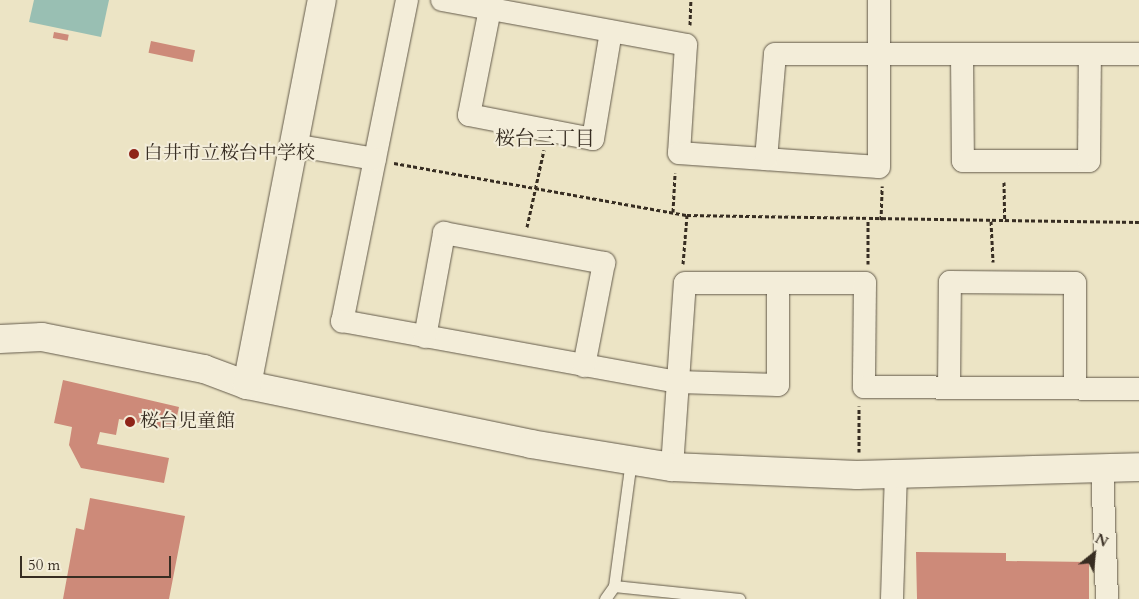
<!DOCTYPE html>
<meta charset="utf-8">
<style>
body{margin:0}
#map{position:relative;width:1139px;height:599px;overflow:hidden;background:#ece4c5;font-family:Cardo,"Noto Serif JP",serif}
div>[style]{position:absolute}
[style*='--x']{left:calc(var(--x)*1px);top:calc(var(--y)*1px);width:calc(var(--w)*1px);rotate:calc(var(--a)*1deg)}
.water>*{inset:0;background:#99bfb3}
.building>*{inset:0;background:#cd8a79;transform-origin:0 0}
.path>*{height:3px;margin-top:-1.5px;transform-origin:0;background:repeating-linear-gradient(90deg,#372d22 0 4px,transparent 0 6.5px)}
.roads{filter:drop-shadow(0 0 1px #645b4b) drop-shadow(0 0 1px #645b4b)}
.service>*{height:11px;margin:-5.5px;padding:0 5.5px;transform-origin:5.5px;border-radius:5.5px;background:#f3edd9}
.minor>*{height:22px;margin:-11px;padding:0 11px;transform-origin:11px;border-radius:11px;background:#f3edd9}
.tertiary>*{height:28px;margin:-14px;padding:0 14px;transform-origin:14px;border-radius:14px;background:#f3edd9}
.dots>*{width:14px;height:14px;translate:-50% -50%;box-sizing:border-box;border:2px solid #f3edd9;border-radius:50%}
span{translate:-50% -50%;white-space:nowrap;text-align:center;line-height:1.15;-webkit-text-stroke:4px #f3edd9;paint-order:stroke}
.poi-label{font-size:19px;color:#372d22}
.left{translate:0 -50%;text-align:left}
.neighbourhood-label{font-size:20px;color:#372d22}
.north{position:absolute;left:1069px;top:529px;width:50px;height:50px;-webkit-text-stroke:4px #f3edd9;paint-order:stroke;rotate:29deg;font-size:14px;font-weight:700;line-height:20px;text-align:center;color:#372d22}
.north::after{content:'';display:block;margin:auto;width:18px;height:22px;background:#372d22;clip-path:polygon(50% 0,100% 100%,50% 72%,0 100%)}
.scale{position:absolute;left:20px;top:556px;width:151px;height:22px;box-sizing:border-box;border:2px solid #372d22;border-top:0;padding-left:6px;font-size:15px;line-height:18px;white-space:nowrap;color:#372d22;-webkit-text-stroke:4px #f3edd9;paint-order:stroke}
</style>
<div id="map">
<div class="water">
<div style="clip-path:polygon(34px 0,109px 0,101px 37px,29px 22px)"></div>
</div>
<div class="building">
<div style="left:54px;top:32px;width:15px;height:6px;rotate:11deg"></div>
<div style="left:151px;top:41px;width:45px;height:12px;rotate:12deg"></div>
<div style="clip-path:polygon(63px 380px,179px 407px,174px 430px,119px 419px,116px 435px,100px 432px,97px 444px,169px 458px,164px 483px,81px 468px,69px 445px,72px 427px,54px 423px)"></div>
<div style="clip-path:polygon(90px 498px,185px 516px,169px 599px,63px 599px,76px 528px,84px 530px)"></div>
<div style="clip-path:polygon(916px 552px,1006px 553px,1006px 561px,1089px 562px,1089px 599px,917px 599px)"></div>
</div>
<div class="path">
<div style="--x:690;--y:25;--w:25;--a:-88"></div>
<div style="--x:394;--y:163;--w:298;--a:10.1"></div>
<div style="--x:687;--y:215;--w:452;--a:0.9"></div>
<div style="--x:1004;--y:182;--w:39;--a:89"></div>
<div style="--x:673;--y:212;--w:39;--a:-87"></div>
<div style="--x:881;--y:220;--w:34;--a:-88"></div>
<div style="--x:991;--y:221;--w:41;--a:87.2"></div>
<div style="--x:527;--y:227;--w:79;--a:-77.6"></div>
<div style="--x:683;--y:264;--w:49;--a:-85.3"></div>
<div style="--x:868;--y:264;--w:44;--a:-90"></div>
<div style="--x:859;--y:452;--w:46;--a:-90"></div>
</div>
<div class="roads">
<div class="service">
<div style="--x:614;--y:586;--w:126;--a:5.9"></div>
<div style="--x:605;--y:599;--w:16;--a:-55"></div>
<div style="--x:614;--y:586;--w:127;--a:-82.3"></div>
</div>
<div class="minor">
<div style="--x:407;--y:0;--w:328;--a:101.4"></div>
<div style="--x:342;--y:321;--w:341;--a:10.3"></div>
<div style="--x:678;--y:382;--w:100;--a:1.7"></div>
<div style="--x:778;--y:385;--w:102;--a:-90"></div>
<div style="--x:442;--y:0;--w:248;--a:10.4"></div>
<div style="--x:686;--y:45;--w:108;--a:93.7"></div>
<div style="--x:679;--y:153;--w:200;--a:4"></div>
<div style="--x:879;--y:167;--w:167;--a:-90"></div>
<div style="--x:490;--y:9;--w:108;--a:101.2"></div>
<div style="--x:469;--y:115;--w:126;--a:11"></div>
<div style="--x:593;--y:139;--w:109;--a:-80.5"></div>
<div style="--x:962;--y:54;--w:107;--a:89.5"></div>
<div style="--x:963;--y:161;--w:126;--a:0"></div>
<div style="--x:1089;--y:161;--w:106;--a:-89.5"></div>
<div style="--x:293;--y:145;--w:83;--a:9.7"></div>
<div style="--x:766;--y:159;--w:105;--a:-85.1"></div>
<div style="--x:775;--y:54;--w:364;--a:0"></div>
<div style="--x:425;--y:337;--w:106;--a:-79.6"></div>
<div style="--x:444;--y:233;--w:163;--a:10.6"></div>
<div style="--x:604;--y:263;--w:105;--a:101"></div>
<div style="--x:949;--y:388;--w:106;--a:-89.5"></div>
<div style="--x:950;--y:282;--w:125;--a:0.5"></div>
<div style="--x:1075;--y:283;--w:105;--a:90"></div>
<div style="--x:672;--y:467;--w:184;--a:-86"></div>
<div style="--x:685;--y:283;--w:180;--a:0"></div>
<div style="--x:865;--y:283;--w:104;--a:90.6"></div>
<div style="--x:864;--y:387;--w:275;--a:0.4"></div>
<div style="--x:1102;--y:468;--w:131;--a:87.8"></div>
<div style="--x:892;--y:599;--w:125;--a:-88.2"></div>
</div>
<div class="tertiary">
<div style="--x:0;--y:339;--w:42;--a:-2.7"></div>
<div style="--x:42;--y:337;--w:165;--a:11.2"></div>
<div style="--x:204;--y:369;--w:46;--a:20.4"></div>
<div style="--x:247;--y:385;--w:290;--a:11.7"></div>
<div style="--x:531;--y:444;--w:143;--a:9.3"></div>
<div style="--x:672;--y:467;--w:185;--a:2.5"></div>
<div style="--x:857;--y:475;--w:282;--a:-1.6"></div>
<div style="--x:247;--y:385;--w:392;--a:-79"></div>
</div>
</div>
<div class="dots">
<div style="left:134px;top:154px;background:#8f2418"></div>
<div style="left:130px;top:422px;background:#8f2418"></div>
</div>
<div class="poi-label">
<span class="left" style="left:144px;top:154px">白井市立桜台中学校</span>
<span class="left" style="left:140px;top:422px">桜台児童館</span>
</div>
<div class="neighbourhood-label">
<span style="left:545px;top:138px">桜台三丁目</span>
</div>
<div class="north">N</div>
<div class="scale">50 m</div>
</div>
